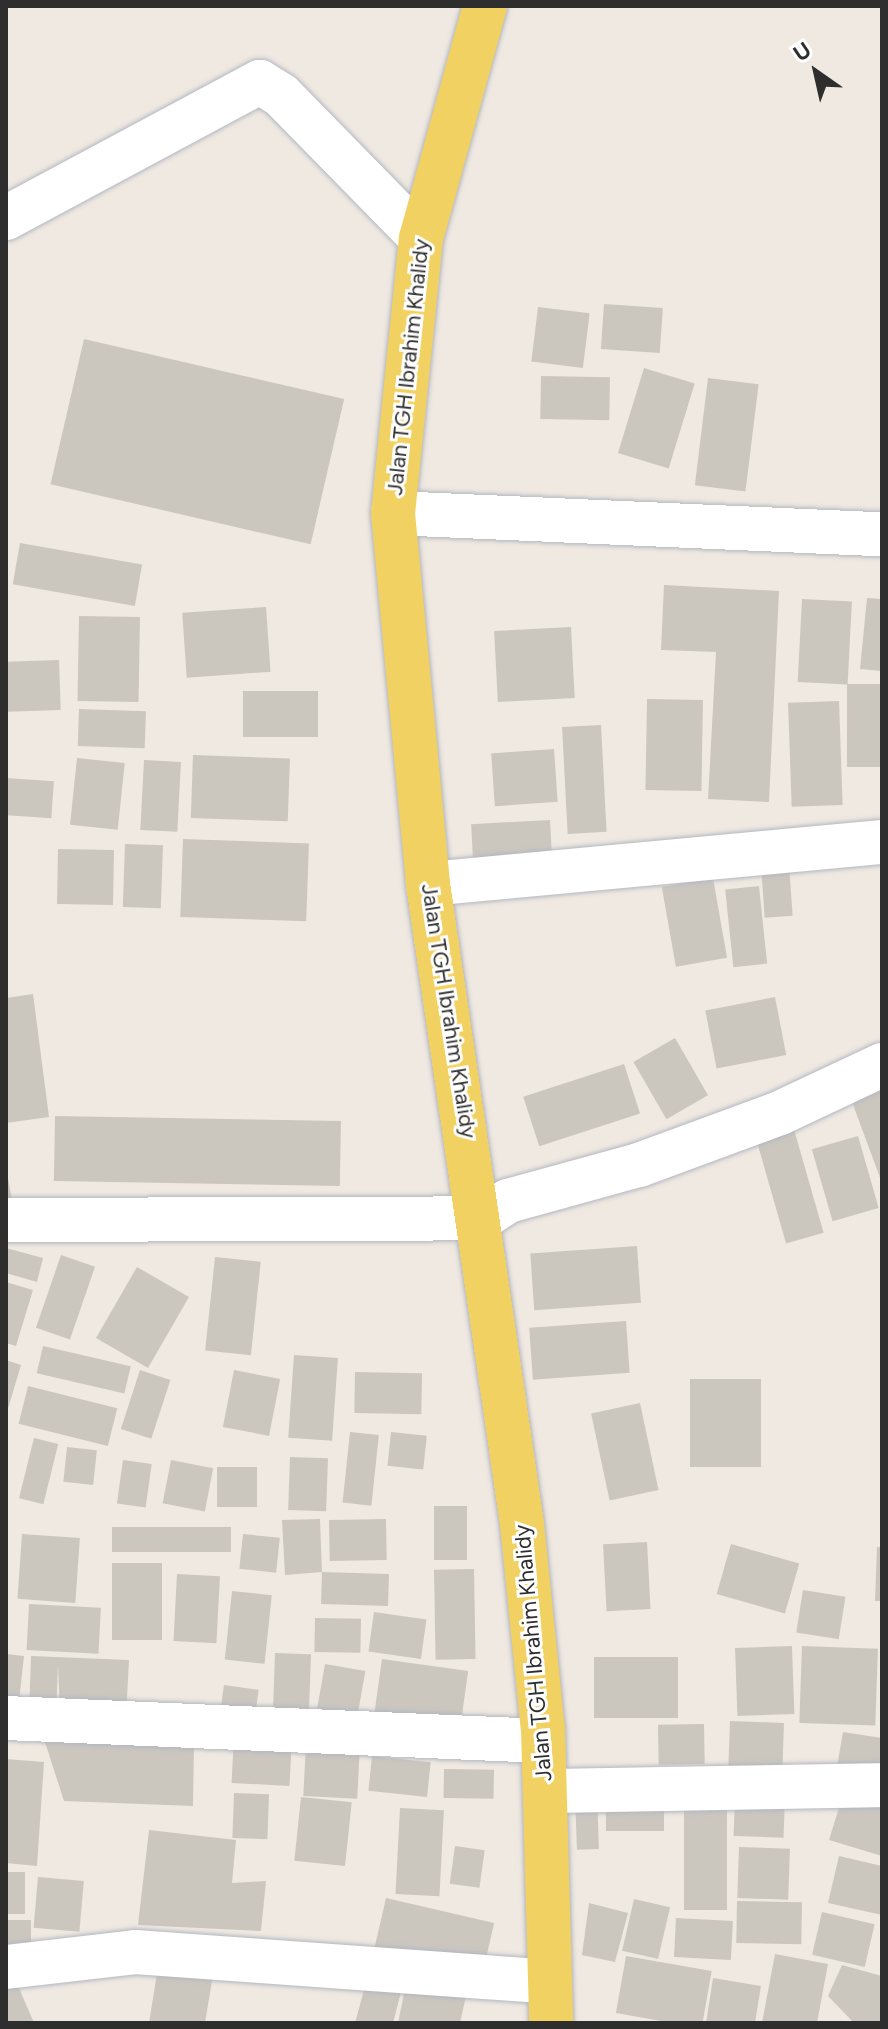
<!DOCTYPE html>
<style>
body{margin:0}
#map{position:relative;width:888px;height:2029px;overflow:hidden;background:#efe9e1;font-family:Figtree,sans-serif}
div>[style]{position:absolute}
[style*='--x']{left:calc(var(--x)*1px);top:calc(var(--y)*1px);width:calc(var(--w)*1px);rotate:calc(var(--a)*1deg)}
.building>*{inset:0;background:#cbc7bf;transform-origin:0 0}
.roads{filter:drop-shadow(0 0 2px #b4b7c1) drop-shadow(0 0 2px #b4b7c1)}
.minor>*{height:44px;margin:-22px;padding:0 22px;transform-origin:22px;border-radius:22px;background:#fff}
.primary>*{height:44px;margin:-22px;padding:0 22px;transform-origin:22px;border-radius:22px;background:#f2d163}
span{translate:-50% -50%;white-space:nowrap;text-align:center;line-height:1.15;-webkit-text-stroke:6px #fff;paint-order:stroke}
.street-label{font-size:22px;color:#2e2e2e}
.frame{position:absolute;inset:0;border:8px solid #2e2e2e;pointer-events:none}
.north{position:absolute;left:776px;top:32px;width:80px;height:80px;-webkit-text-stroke:6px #fff;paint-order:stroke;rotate:326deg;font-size:22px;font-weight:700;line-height:32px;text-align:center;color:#2e2e2e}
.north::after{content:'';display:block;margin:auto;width:28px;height:36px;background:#2e2e2e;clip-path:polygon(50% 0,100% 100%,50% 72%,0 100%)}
</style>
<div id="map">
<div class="building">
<div style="left:604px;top:304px;width:59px;height:45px;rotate:4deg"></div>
<div style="left:538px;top:307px;width:52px;height:55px;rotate:7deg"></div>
<div style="left:84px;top:339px;width:267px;height:149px;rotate:13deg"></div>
<div style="left:644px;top:368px;width:53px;height:89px;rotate:17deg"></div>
<div style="left:541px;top:376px;width:69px;height:43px;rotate:1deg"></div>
<div style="left:708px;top:378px;width:51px;height:108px;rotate:7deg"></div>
<div style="left:20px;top:543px;width:124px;height:42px;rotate:10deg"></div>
<div style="clip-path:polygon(664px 585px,779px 591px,769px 802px,708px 799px,716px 652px,661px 650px)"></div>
<div style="clip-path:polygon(867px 598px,882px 599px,882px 671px,860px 669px)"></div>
<div style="left:802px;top:599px;width:50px;height:83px;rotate:3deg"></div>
<div style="left:266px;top:607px;width:65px;height:84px;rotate:86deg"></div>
<div style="left:79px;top:616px;width:61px;height:85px;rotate:1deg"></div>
<div style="left:571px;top:627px;width:71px;height:77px;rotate:87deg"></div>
<div style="left:59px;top:660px;width:50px;height:53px;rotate:88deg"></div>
<div style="left:882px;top:684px;width:83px;height:35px;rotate:90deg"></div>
<div style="left:243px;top:691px;width:75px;height:46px"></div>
<div style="left:647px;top:699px;width:56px;height:91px;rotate:1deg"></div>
<div style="left:839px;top:701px;width:104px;height:51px;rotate:88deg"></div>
<div style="left:79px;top:709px;width:67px;height:37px;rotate:2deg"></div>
<div style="left:601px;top:725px;width:107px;height:39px;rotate:87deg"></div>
<div style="left:554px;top:749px;width:53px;height:63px;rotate:86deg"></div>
<div style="left:193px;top:755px;width:97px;height:63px;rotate:2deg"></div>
<div style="left:77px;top:758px;width:48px;height:67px;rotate:6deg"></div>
<div style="left:144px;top:760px;width:37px;height:70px;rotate:3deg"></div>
<div style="left:6px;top:778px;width:48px;height:37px;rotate:4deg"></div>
<div style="left:550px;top:820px;width:41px;height:79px;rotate:87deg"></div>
<div style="left:183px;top:839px;width:126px;height:78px;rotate:2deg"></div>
<div style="left:125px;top:844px;width:38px;height:63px;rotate:2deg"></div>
<div style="left:58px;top:849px;width:56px;height:55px;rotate:1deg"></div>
<div style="left:789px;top:864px;width:52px;height:28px;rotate:86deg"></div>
<div style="left:713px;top:878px;width:81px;height:52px;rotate:80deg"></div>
<div style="left:759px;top:886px;width:78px;height:34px;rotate:84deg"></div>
<div style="clip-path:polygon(33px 994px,49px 1117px,6px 1123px,6px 998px)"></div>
<div style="left:775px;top:997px;width:59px;height:71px;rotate:79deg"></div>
<div style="left:675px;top:1038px;width:66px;height:48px;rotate:60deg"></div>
<div style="left:624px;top:1064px;width:52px;height:106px;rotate:72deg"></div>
<div style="clip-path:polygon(882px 1090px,882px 1183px,852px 1102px)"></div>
<div style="left:55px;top:1116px;width:286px;height:65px;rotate:1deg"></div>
<div style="left:793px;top:1126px;width:111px;height:39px;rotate:74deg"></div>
<div style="left:858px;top:1136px;width:75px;height:48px;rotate:74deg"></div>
<div style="clip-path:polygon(6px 1167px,12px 1200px,6px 1200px)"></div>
<div style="left:637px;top:1246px;width:57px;height:107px;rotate:86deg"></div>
<div style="clip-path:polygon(6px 1248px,43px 1258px,37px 1282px,6px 1273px)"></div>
<div style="left:61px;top:1255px;width:36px;height:77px;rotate:19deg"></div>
<div style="left:215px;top:1257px;width:46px;height:94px;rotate:6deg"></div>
<div style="left:137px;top:1267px;width:60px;height:82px;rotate:30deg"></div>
<div style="clip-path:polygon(6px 1282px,33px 1290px,16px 1346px,6px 1343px)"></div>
<div style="left:626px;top:1321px;width:52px;height:97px;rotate:86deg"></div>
<div style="left:43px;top:1346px;width:90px;height:28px;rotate:13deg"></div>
<div style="left:294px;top:1355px;width:44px;height:83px;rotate:4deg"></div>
<div style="clip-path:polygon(6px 1360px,21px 1365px,7px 1412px,6px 1412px)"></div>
<div style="left:140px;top:1370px;width:32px;height:62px;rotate:18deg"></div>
<div style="left:234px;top:1370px;width:47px;height:58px;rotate:11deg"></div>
<div style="left:355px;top:1372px;width:67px;height:41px;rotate:1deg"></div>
<div style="left:690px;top:1379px;width:71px;height:88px"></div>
<div style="left:28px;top:1386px;width:92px;height:39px;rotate:14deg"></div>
<div style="left:640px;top:1403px;width:89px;height:50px;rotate:78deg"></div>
<div style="left:350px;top:1432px;width:29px;height:71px;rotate:6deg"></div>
<div style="left:391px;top:1432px;width:36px;height:34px;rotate:6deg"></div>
<div style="left:34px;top:1438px;width:25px;height:62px;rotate:14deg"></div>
<div style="left:67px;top:1447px;width:30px;height:35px;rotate:6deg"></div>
<div style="left:290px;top:1457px;width:38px;height:53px;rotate:2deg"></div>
<div style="left:123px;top:1460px;width:29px;height:44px;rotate:8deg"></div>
<div style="left:171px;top:1460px;width:43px;height:44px;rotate:11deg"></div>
<div style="left:217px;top:1467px;width:40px;height:40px"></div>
<div style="left:467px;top:1506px;width:54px;height:33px;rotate:90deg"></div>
<div style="clip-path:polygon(320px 1519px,322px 1572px,389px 1574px,388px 1606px,321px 1604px,322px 1572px,285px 1575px,282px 1520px)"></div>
<div style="left:386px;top:1519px;width:41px;height:57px;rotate:89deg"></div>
<div style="left:112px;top:1527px;width:119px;height:25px"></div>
<div style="left:22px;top:1534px;width:58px;height:65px;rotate:4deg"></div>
<div style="left:243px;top:1534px;width:37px;height:35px;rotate:6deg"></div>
<div style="left:647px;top:1542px;width:67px;height:44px;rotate:87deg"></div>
<div style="left:731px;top:1544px;width:71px;height:52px;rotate:16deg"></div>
<div style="clip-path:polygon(877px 1547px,882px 1547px,882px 1601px,875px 1601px)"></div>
<div style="left:112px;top:1563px;width:50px;height:77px"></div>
<div style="left:474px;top:1569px;width:90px;height:40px;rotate:89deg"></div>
<div style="left:177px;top:1574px;width:43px;height:67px;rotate:3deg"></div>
<div style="left:803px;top:1590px;width:43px;height:43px;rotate:9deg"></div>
<div style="left:232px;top:1591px;width:40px;height:69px;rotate:6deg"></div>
<div style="left:29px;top:1604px;width:72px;height:46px;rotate:3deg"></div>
<div style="left:374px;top:1612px;width:53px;height:40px;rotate:8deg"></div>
<div style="left:315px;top:1618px;width:46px;height:34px;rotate:1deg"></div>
<div style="left:792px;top:1646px;width:68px;height:57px;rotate:88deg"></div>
<div style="left:802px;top:1646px;width:76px;height:77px;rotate:2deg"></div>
<div style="left:275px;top:1653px;width:36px;height:59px;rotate:2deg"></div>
<div style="clip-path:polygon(6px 1654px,24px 1656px,18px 1710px,6px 1709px)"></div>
<div style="clip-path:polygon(31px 1656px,129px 1660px,126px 1716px,60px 1715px,58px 1664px,56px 1717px,29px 1716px)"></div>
<div style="left:678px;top:1657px;width:61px;height:84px;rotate:90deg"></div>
<div style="left:382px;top:1659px;width:87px;height:57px;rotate:8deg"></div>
<div style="left:325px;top:1664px;width:41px;height:55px;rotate:10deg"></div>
<div style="left:224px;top:1685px;width:35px;height:31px;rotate:8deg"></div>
<div style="left:730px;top:1721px;width:54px;height:47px;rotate:2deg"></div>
<div style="left:704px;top:1724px;width:40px;height:46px;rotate:89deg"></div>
<div style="clip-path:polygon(843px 1732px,882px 1738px,882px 1775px,837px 1767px)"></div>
<div style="clip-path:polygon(43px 1736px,194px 1741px,193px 1806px,64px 1801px)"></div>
<div style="left:234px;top:1736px;width:58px;height:47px;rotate:3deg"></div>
<div style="left:306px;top:1744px;width:54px;height:52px;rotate:3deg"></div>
<div style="left:372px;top:1756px;width:59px;height:35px;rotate:6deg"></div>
<div style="clip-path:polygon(6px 1759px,44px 1762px,37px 1866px,6px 1863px)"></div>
<div style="left:444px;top:1769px;width:50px;height:29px;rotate:1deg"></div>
<div style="clip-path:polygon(845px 1788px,882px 1800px,882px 1856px,829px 1840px)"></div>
<div style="left:234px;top:1793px;width:35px;height:45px;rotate:2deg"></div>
<div style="left:597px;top:1794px;width:55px;height:22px;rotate:88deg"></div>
<div style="left:735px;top:1795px;width:50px;height:41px;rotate:2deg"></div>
<div style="left:301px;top:1797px;width:51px;height:64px;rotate:6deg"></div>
<div style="left:664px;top:1797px;width:34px;height:58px;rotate:90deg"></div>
<div style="left:684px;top:1802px;width:43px;height:108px"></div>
<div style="left:400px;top:1808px;width:44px;height:86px;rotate:3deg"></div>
<div style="clip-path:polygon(149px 1830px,236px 1840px,232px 1883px,266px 1881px,261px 1931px,138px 1925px)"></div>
<div style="left:455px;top:1846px;width:30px;height:38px;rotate:8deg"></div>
<div style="left:739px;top:1847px;width:51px;height:51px;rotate:2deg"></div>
<div style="clip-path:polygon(839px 1856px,882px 1866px,882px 1915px,828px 1903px)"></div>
<div style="left:6px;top:1872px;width:19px;height:42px"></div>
<div style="left:38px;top:1877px;width:46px;height:51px;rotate:5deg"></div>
<div style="left:386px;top:1898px;width:111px;height:52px;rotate:13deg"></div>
<div style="left:634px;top:1899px;width:37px;height:53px;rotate:13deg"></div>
<div style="left:737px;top:1901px;width:65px;height:42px;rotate:1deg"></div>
<div style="clip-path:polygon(589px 1903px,628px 1913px,615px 1962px,582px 1955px)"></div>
<div style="left:822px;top:1912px;width:54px;height:44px;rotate:13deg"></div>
<div style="left:676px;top:1918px;width:57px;height:39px;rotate:3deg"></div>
<div style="left:6px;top:1920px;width:25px;height:42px"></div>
<div style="clip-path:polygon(775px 1954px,828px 1964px,817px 2023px,762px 2023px)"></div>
<div style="left:626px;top:1956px;width:87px;height:58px;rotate:10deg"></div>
<div style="clip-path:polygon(159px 1961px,214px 1969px,205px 2023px,149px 2023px)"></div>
<div style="clip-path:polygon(842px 1965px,882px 1976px,882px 2023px,854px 2023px,828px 1996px)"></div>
<div style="clip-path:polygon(713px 1978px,761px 1986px,755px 2023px,706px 2023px)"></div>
<div style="clip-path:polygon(367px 1979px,402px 1988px,393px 2023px,355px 2023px)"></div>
<div style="clip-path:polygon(16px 1981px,34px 2023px,6px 2023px,6px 1986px)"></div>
<div style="clip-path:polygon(406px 1984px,466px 1996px,460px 2023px,398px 2023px)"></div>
</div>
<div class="roads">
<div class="minor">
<div style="--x:6;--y:218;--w:288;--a:-28.2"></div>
<div style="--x:260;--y:82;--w:25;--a:32"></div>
<div style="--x:281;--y:95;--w:200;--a:45.6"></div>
<div style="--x:393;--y:513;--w:489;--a:2.5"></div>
<div style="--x:428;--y:884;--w:456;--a:-5.3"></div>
<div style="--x:6;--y:1220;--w:476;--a:-0.2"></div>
<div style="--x:482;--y:1218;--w:31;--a:-33"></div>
<div style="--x:508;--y:1201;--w:136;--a:-15.4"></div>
<div style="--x:639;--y:1165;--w:150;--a:-20.2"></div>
<div style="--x:780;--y:1113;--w:113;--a:-25.2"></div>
<div style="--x:6;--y:1718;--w:537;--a:2.45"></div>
<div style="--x:545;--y:1791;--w:337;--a:-1"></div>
<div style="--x:6;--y:1967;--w:130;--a:-6.6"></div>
<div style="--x:135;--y:1952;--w:415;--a:4.1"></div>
</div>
<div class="primary">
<div style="--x:485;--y:6;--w:241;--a:105.4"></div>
<div style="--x:421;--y:238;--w:276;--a:95.8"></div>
<div style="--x:393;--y:513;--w:373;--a:84.6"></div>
<div style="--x:428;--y:884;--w:647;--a:81.64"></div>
<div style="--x:522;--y:1524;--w:206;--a:84.2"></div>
<div style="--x:543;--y:1729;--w:294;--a:88.4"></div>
</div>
</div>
<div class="street-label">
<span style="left:408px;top:367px;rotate:-84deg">Jalan TGH Ibrahim Khalidy</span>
<span style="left:449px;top:1011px;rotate:81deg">Jalan TGH Ibrahim Khalidy</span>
<span style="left:533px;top:1653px;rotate:-95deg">Jalan TGH Ibrahim Khalidy</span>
</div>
<div class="frame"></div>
<div class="north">U</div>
</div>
